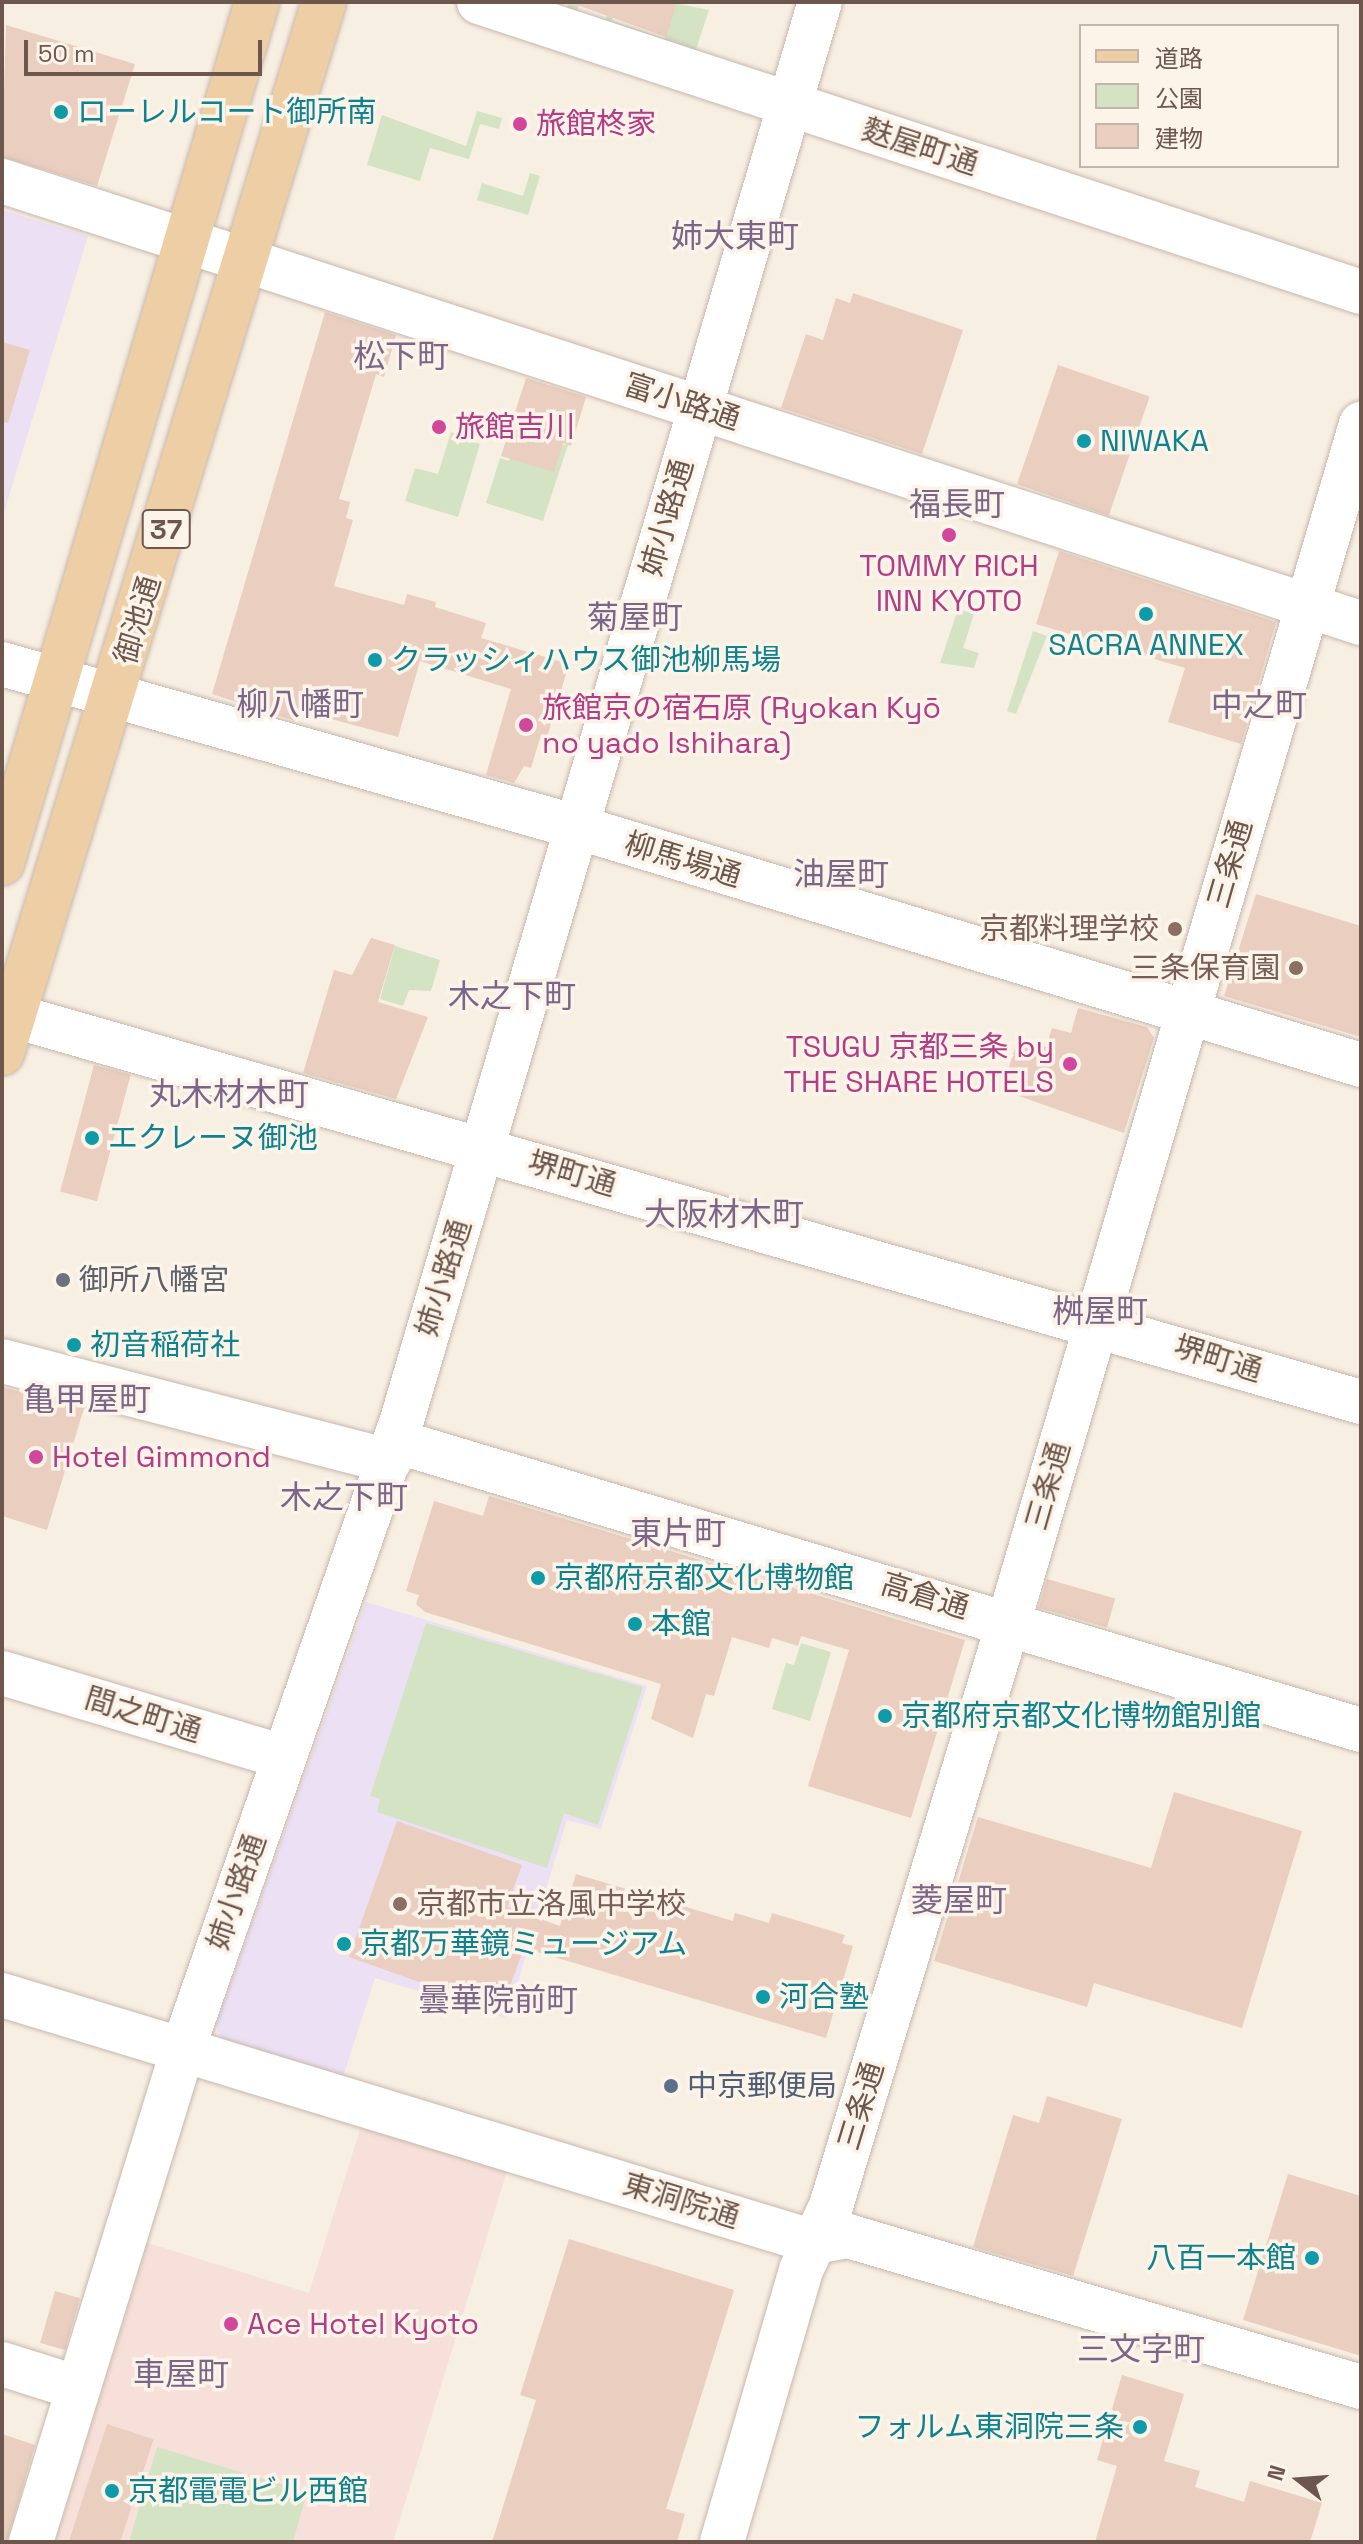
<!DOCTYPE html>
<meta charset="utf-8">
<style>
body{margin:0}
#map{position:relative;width:1363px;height:2544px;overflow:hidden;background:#f8efe3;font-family:"Space Grotesk","Noto Sans JP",sans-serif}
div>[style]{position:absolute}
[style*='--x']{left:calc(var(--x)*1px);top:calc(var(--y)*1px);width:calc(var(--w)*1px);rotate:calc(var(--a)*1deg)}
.commercial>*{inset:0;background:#f7e0d9}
.education>*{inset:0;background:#ece0f4}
.green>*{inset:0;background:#d3e3c4}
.building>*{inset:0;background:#eacebf;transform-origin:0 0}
.roads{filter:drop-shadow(0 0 2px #c7b7ac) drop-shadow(0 0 2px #c7b7ac)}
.minor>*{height:44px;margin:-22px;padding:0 22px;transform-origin:22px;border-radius:22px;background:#fff}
.major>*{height:44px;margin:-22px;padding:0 22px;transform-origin:22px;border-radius:22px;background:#eecfa5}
.dots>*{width:22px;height:22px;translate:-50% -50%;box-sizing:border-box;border:4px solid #fcf3e9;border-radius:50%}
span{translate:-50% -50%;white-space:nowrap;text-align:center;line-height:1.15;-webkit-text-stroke:7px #fcf3e9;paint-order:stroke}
.shield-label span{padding:2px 6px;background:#fcf3e9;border:2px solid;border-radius:6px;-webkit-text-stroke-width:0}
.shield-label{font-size:28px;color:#6d574d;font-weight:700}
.culture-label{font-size:30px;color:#0d838f}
.left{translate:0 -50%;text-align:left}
.right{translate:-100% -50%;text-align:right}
.hotel-label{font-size:30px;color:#b23c85}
.street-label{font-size:30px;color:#6d574d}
.education-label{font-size:30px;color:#785e54}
.worship-label{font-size:30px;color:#5b616d}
.service-label{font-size:30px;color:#4e5e75}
.neighbourhood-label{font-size:32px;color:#7b6689}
.frame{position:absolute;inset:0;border:4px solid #6d574d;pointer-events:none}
.legend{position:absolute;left:1079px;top:24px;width:260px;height:144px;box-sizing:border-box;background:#fcf3e9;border:2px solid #c3b5ab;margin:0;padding:10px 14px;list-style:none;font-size:24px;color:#6d574d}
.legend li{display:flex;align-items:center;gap:16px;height:40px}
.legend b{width:40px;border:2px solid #c3b5ab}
.north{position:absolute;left:1259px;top:2440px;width:80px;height:80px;-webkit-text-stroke:6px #fcf3e9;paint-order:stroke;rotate:287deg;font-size:22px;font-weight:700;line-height:32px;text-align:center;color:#6d574d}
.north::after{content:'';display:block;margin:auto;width:28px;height:36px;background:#6d574d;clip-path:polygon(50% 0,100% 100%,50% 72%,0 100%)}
.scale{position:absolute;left:24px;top:40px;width:238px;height:36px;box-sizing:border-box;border:4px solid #6d574d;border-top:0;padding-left:10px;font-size:24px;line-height:28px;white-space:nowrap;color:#6d574d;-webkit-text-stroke:6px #fcf3e9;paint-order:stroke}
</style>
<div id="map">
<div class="commercial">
<div style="clip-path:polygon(362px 2123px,508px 2168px,393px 2542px,55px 2542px,148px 2243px,309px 2293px)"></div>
</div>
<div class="education">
<div style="clip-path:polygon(2px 210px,88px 236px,2px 519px)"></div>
<div style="clip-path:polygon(366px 1602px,647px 1686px,601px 1829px,567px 1820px,507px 2018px,375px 1978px,342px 2080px,221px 2040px,216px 2025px)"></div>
</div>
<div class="green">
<div style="clip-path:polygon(569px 2px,580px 2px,576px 14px,604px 24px,611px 3px,617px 4px,612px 21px,665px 39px,668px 2px,709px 10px,693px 58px,565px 15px)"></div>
<div style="clip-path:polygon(477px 111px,502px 118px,499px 129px,480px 124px,469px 159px,430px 148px,420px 181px,367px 165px,382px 115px,466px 146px)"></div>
<div style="clip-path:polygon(530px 173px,540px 176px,528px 215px,477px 200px,482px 183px,523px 196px)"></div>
<div style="clip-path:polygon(451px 432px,480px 444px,458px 517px,405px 501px,415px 468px,438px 474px)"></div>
<div style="clip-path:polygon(516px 440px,568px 445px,543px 521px,486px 503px,500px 458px,509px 461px)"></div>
<div style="clip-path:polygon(958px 609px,974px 614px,963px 648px,979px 653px,974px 668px,940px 663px)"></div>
<div style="clip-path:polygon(1033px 631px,1047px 636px,1016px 714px,1007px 711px)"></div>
<div style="clip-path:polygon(395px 946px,440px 960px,431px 991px,409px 990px,403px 1006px,380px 999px)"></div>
<div style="clip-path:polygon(426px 1623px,643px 1687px,598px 1825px,564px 1813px,547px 1868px,377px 1812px,380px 1799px,370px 1796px)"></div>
<div style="clip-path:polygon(801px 1643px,831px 1652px,810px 1721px,772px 1709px,786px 1663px,794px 1665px)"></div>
<div style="clip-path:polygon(157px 2447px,307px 2492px,293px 2542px,129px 2542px)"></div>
</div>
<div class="building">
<div style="clip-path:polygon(569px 2px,677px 2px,666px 37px)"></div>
<div style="clip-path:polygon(6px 25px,135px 64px,97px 186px,2px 157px)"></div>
<div style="clip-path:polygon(853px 293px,963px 330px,922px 454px,781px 408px,806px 334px,823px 340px,836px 298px,850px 303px)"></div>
<div style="clip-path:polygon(325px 312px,396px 335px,384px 377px,376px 374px,339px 499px,350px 502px,346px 518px,353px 520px,334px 586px,404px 605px,407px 594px,436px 602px,435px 607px,486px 623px,481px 638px,569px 664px,547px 737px,541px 735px,531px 768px,524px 766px,514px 783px,486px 775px,511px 689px,420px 661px,398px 737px,298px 710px,295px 721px,212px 694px)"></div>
<div style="clip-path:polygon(2px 342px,30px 350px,8px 423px,2px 422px)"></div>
<div style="left:1058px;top:365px;width:97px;height:126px;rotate:19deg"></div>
<div style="clip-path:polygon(526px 378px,586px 397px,571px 446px,563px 443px,554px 472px,501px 456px)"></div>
<div style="clip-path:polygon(1059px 551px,1276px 622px,1241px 744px,1168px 722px,1185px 668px,1036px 624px)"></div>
<div style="clip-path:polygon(1256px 894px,1361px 926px,1361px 1037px,1224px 996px)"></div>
<div style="clip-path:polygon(371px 938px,395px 945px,378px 1002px,428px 1017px,396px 1099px,303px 1073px,334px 970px,352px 975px)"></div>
<div style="clip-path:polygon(1078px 1008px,1147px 1027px,1154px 1038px,1124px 1133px,1002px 1090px,1018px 1038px,1046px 1047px,1052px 1028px,1071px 1033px)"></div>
<div style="left:94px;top:1065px;width:38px;height:131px;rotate:15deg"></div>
<div style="clip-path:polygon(2px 1387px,84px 1408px,47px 1530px,2px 1516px)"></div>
<div style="clip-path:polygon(489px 1496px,965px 1640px,911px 1818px,808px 1786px,849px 1650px,801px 1636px,798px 1646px,772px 1638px,769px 1648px,732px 1637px,714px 1696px,706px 1694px,693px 1738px,651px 1719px,661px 1684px,425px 1612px,416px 1604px,419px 1595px,406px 1591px,434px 1501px,483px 1516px)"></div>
<div style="left:1047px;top:1579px;width:71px;height:30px;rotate:16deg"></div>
<div style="clip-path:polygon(1174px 1792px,1302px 1831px,1242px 2028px,1094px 1983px,1087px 2007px,934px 1961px,978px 1817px,1151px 1868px)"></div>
<div style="clip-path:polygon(397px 1821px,522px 1865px,507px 1907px,560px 1926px,576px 1874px,733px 1921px,735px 1913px,769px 1923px,772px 1913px,845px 1935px,842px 1943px,853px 1946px,826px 2038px,524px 1948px,501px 2011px,349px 1957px)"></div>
<div style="clip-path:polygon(1047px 2096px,1122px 2119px,1073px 2276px,973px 2247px,1013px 2115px,1039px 2123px)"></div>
<div style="clip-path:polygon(1288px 2174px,1361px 2196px,1361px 2356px,1243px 2320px)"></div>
<div style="clip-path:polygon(569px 2239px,734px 2290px,666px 2509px,685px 2514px,677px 2542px,492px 2542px,536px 2400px,520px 2395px)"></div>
<div style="left:55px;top:2291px;width:26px;height:54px;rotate:16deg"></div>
<div style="clip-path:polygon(1122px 2375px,1184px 2394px,1164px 2461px,1200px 2471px,1195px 2487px,1244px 2502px,1250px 2481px,1322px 2503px,1310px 2542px,1095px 2542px,1117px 2466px,1097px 2460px)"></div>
<div style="left:107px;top:2424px;width:49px;height:123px;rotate:18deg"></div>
<div style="clip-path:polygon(2px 2434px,35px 2445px,7px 2542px,2px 2542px)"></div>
</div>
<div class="roads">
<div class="minor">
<div style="--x:479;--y:2;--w:928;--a:18.2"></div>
<div style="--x:2;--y:181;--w:1429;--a:18.02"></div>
<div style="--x:2;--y:664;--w:601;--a:15.84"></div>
<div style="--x:580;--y:828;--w:816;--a:16.88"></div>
<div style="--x:14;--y:1016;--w:1401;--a:15.99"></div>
<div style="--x:2;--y:1361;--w:400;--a:14.5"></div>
<div style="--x:395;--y:1441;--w:1008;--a:16.66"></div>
<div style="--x:2;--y:1673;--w:294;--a:16.6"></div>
<div style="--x:2;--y:1995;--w:849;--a:16.92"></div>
<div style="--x:814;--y:2242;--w:35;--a:-10"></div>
<div style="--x:848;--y:2236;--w:535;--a:16.4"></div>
<div style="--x:2;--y:2364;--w:80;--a:17.5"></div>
<div style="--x:31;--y:2542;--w:519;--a:-72.86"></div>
<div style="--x:184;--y:2046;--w:663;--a:-70.8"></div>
<div style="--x:402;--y:1420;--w:1478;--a:-73.58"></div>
<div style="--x:722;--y:2542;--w:283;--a:-73.8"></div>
<div style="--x:801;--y:2270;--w:71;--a:-64.9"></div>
<div style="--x:831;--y:2206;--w:611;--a:-73.08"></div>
<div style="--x:1009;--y:1621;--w:1248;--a:-73.61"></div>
</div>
<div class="major">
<div style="--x:2;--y:863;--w:898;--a:-73.5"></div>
<div style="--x:2;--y:1053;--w:1099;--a:-72.97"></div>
</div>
</div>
<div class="dots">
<div style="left:61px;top:112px;background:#0f9aa8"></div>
<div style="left:520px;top:124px;background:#d1479c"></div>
<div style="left:439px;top:427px;background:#d1479c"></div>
<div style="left:1084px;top:441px;background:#0f9aa8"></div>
<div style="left:949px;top:535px;background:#d1479c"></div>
<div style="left:1146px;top:614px;background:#0f9aa8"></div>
<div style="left:375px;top:660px;background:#0f9aa8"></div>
<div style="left:526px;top:725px;background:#d1479c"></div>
<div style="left:1175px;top:929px;background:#8d6e63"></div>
<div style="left:1296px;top:968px;background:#8d6e63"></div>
<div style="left:1070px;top:1064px;background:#d1479c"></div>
<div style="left:92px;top:1138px;background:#0f9aa8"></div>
<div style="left:63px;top:1280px;background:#6b7280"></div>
<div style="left:74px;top:1345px;background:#0f9aa8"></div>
<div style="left:36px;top:1457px;background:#d1479c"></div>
<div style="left:538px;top:1578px;background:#0f9aa8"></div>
<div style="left:635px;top:1624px;background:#0f9aa8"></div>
<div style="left:885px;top:1716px;background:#0f9aa8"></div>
<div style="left:400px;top:1904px;background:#8d6e63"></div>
<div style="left:344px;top:1944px;background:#0f9aa8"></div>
<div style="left:763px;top:1997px;background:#0f9aa8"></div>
<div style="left:671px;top:2086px;background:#5c6f8a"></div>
<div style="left:1312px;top:2258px;background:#0f9aa8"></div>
<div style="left:231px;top:2324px;background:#d1479c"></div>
<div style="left:1140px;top:2427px;background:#0f9aa8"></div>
<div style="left:112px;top:2491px;background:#0f9aa8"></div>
</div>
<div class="shield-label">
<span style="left:166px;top:529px">37</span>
</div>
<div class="culture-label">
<span class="left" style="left:77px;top:112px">ローレルコート御所南</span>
<span class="left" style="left:1100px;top:441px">NIWAKA</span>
<span style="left:1146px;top:645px">SACRA ANNEX</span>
<span class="left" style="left:391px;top:660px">クラッシィハウス御池柳馬場</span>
<span class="left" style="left:108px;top:1138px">エクレーヌ御池</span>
<span class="left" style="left:90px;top:1345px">初音稲荷社</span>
<span class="left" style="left:554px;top:1578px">京都府京都文化博物館</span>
<span class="left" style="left:651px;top:1624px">本館</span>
<span class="left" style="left:901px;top:1716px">京都府京都文化博物館別館</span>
<span class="left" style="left:360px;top:1944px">京都万華鏡ミュージアム</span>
<span class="left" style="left:779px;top:1997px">河合塾</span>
<span class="right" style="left:1296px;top:2258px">八百一本館</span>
<span class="right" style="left:1124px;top:2427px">フォルム東洞院三条</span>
<span class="left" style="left:128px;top:2491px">京都電電ビル西館</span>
</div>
<div class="hotel-label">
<span class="left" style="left:536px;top:124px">旅館柊家</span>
<span class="left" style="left:455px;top:427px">旅館吉川</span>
<span style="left:949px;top:583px">TOMMY RICH<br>INN KYOTO</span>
<span class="left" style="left:542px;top:725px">旅館京の宿石原 (Ryokan Kyō<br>no yado Ishihara)</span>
<span class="right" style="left:1054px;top:1064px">TSUGU 京都三条 by<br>THE SHARE HOTELS</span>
<span class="left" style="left:52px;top:1457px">Hotel Gimmond</span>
<span class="left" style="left:247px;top:2324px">Ace Hotel Kyoto</span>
</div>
<div class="street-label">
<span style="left:920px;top:147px;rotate:18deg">麩屋町通</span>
<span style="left:682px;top:402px;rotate:18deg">富小路通</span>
<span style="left:667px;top:518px;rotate:-74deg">姉小路通</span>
<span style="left:138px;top:620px;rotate:-73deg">御池通</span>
<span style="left:683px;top:860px;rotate:17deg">柳馬場通</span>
<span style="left:1230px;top:864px;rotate:-74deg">三条通</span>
<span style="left:572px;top:1174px;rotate:16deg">堺町通</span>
<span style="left:444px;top:1278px;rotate:-73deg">姉小路通</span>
<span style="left:1218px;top:1359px;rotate:17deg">堺町通</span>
<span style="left:1048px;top:1486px;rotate:-74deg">三条通</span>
<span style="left:925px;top:1596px;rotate:17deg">高倉通</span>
<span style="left:143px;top:1715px;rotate:17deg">間之町通</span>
<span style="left:237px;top:1892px;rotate:-71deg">姉小路通</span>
<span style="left:861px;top:2106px;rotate:-73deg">三条通</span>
<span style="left:681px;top:2201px;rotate:17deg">東洞院通</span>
</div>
<div class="education-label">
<span class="right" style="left:1159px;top:929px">京都料理学校</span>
<span class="right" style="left:1280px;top:968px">三条保育園</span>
<span class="left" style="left:416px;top:1904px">京都市立洛風中学校</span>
</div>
<div class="worship-label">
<span class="left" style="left:79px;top:1280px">御所八幡宮</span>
</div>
<div class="service-label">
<span class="left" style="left:687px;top:2086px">中京郵便局</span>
</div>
<div class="neighbourhood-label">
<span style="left:735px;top:236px">姉大東町</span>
<span style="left:401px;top:356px">松下町</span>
<span style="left:957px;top:504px">福長町</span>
<span style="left:635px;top:617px">菊屋町</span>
<span style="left:300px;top:704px">柳八幡町</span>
<span style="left:1259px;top:705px">中之町</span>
<span style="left:841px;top:874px">油屋町</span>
<span style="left:512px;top:996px">木之下町</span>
<span style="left:229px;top:1094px">丸木材木町</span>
<span style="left:724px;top:1214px">大阪材木町</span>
<span style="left:1100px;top:1311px">桝屋町</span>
<span style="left:87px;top:1399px">亀甲屋町</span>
<span style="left:344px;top:1497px">木之下町</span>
<span style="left:678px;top:1533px">東片町</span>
<span style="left:959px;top:1900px">菱屋町</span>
<span style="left:498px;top:2000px">曇華院前町</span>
<span style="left:1141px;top:2349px">三文字町</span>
<span style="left:181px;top:2374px">車屋町</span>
</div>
<div class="frame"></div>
<ul class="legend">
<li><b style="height:10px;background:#eecfa5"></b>道路</li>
<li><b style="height:22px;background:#d3e3c4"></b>公園</li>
<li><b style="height:22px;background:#eacebf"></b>建物</li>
</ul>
<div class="north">N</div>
<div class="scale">50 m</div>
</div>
